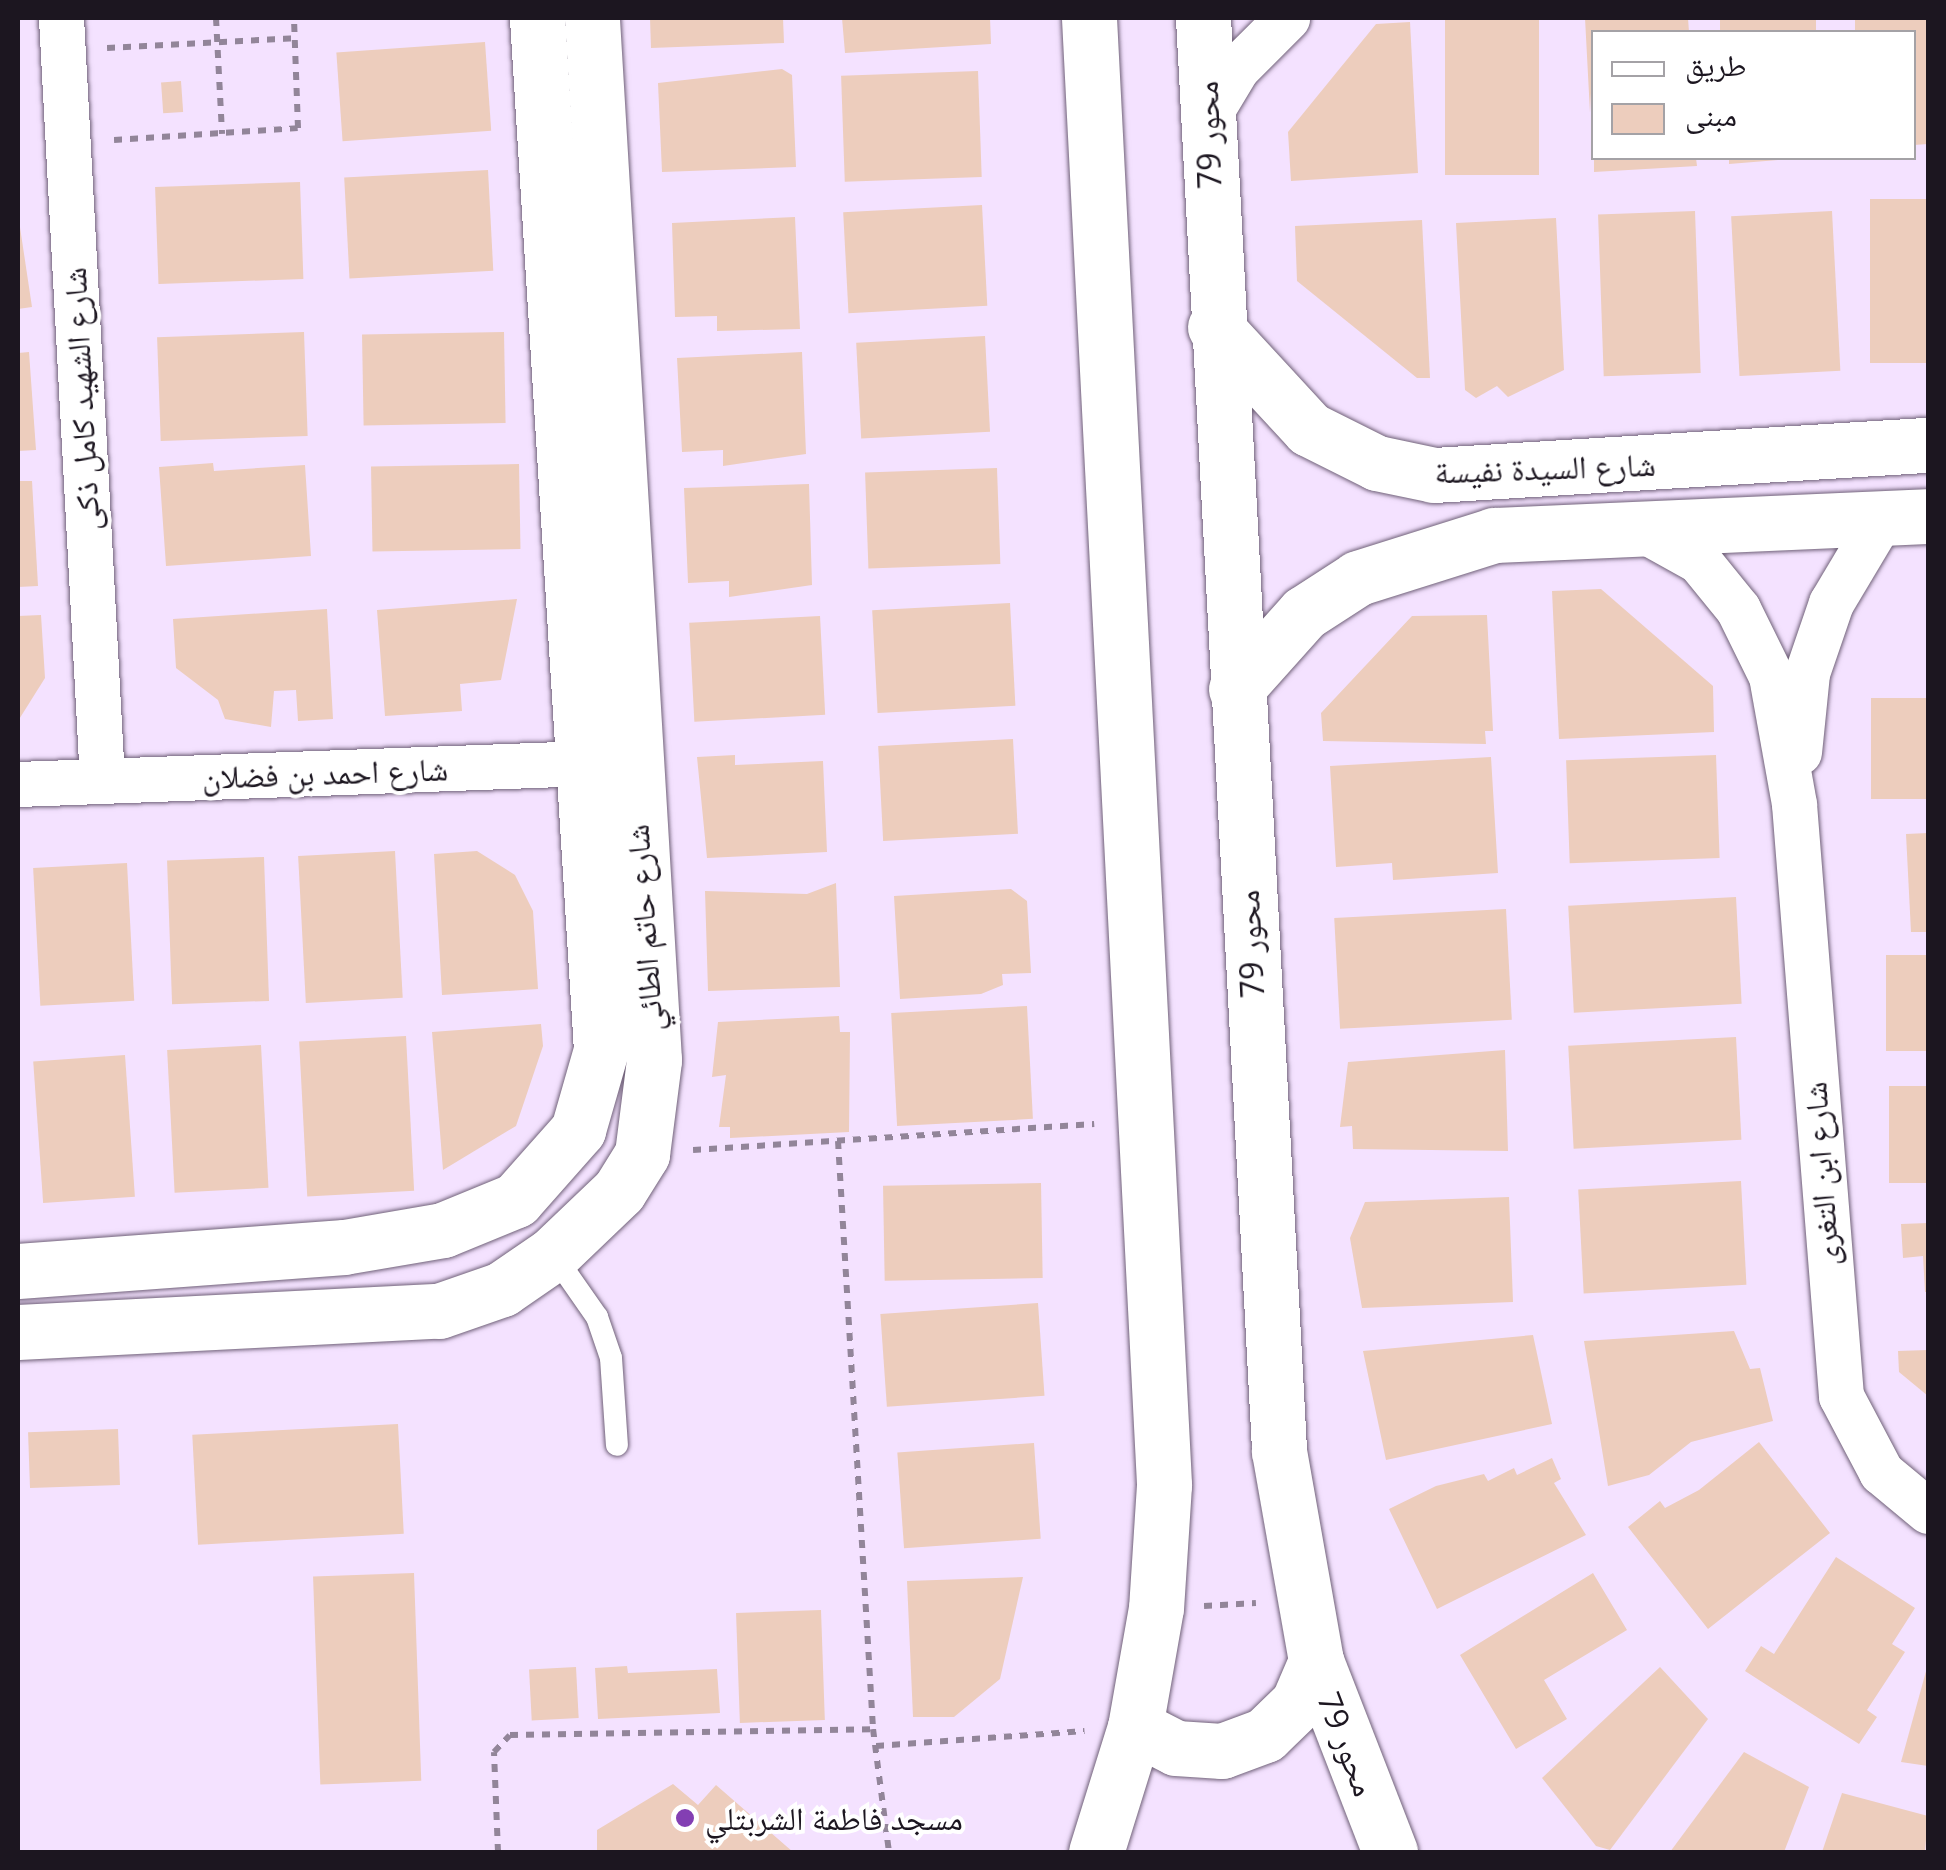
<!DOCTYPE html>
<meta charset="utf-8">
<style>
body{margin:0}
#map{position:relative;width:1946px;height:1870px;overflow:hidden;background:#f4e2ff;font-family:"Open Sans","Noto Naskh Arabic",sans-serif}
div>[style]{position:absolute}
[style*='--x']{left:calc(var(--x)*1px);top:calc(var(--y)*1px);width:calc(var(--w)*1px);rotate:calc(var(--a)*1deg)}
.building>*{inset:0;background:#edcdbd;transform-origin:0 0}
.path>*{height:6px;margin-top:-3px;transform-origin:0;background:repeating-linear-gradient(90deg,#928599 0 8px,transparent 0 16px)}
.roads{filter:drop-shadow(0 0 2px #706179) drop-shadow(0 0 2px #706179)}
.lane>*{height:22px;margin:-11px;padding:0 11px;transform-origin:11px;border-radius:11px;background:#fff}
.street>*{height:45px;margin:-22.5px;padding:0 22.5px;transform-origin:22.5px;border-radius:22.5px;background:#fff}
.secondary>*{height:55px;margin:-27.5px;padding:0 27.5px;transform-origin:27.5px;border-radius:27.5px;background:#fff}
.dots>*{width:28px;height:28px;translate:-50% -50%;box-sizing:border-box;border:5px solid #fff;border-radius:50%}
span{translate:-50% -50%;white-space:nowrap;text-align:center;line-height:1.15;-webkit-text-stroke:8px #fff;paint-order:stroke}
.street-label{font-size:32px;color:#1c1620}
.poi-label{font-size:32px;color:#1c1620}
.left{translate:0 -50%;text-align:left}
.frame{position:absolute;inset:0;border:20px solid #1c1620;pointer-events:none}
.legend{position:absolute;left:1591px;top:30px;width:325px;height:130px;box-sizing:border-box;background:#fff;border:2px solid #a4a2a6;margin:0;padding:12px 18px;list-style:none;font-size:30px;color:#1c1620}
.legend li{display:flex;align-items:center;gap:20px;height:50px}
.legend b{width:50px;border:2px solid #a4a2a6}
</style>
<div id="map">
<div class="building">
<div style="clip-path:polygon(650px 18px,783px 18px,784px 43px,651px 48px)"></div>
<div style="clip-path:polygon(842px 18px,990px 18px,991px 44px,845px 53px)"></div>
<div style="left:1445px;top:18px;width:94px;height:157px"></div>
<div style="clip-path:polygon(1585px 18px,1688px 18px,1689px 32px,1594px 32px,1590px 113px)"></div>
<div style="left:1720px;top:18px;width:96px;height:14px"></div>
<div style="clip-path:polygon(1855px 18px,1928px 18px,1928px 144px,1914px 145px,1914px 32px,1855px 32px)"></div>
<div style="clip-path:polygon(1410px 22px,1418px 173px,1291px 181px,1288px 132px,1376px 24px)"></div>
<div style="left:485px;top:42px;width:89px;height:149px;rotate:86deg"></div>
<div style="clip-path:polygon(782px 69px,792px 75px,796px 167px,662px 172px,658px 83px)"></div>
<div style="left:978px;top:71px;width:106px;height:137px;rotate:88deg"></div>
<div style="left:181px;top:81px;width:31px;height:20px;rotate:86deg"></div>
<div style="clip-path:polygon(1594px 158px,1696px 158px,1697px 166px,1594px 172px)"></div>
<div style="clip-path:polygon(1729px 158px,1777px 158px,1778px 160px,1729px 164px)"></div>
<div style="left:488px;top:170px;width:101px;height:144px;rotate:87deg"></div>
<div style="left:300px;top:182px;width:97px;height:145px;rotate:88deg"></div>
<div style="left:1928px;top:199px;width:164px;height:58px;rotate:90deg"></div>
<div style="left:982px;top:205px;width:101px;height:139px;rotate:87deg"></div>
<div style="left:1695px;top:211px;width:162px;height:97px;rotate:88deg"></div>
<div style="left:1832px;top:211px;width:160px;height:101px;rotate:87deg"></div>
<div style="clip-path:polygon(18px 214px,32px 307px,18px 309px)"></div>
<div style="clip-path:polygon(795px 217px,800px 329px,717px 331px,717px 316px,675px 317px,672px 223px)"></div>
<div style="clip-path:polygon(1556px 218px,1564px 370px,1508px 397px,1497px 386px,1476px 398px,1465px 390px,1456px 223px)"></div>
<div style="clip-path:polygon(1422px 220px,1430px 378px,1417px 378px,1297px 281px,1295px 226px)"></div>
<div style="left:304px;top:332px;width:104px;height:147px;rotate:88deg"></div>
<div style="left:504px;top:332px;width:91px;height:142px;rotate:89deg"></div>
<div style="left:985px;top:336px;width:96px;height:129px;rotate:87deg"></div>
<div style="clip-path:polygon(29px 352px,36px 450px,18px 451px,18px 353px)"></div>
<div style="clip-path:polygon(802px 352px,806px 454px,723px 466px,723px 450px,682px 452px,677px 358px)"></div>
<div style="clip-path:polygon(213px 463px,214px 471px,305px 465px,311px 556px,166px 566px,159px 467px)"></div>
<div style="left:519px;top:464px;width:85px;height:148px;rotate:89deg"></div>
<div style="left:997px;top:468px;width:96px;height:132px;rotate:88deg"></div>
<div style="clip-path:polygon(18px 481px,32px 481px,38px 586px,18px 587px)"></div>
<div style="clip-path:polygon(809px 484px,812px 585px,729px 597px,729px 581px,688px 583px,684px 488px)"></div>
<div style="clip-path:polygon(1601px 589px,1713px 686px,1714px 732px,1559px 739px,1552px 591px)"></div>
<div style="clip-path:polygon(517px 599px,501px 680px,460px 684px,462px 711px,385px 716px,377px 610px)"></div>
<div style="left:1010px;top:603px;width:103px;height:138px;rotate:87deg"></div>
<div style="clip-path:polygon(327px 609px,333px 719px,298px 721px,296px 690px,274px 691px,271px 727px,225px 719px,218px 700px,176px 668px,173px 619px)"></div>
<div style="clip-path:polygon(41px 615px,45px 678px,18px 721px,18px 616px)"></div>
<div style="clip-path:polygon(1487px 615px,1493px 731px,1485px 731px,1486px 744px,1323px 741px,1321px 713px,1412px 616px)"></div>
<div style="left:820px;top:616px;width:99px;height:131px;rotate:87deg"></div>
<div style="left:1928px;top:698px;width:101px;height:57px;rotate:90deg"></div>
<div style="left:1013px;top:739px;width:95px;height:135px;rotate:87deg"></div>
<div style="clip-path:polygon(735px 755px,735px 765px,823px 761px,827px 852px,707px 858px,697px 757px)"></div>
<div style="left:1716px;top:755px;width:103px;height:150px;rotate:88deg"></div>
<div style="clip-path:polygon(1491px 757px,1498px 873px,1393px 880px,1392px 863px,1336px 867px,1330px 766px)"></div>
<div style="clip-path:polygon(1928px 833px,1928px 932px,1911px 932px,1906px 834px)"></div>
<div style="left:395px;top:851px;width:147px;height:97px;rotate:87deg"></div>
<div style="clip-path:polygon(477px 851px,515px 875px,533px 911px,538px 989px,442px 995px,434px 854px)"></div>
<div style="left:264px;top:857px;width:144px;height:97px;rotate:88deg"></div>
<div style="left:127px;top:863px;width:138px;height:94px;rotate:87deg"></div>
<div style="clip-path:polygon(836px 883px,840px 987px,708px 991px,705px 891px,807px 894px)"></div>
<div style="clip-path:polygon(1011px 889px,1027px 901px,1031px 973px,1002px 974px,1003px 985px,981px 994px,900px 999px,894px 896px)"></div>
<div style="left:1736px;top:897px;width:107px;height:168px;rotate:87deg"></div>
<div style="left:1506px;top:909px;width:111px;height:172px;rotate:87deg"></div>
<div style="left:1928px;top:955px;width:96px;height:42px;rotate:90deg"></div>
<div style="left:1027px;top:1006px;width:113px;height:136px;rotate:87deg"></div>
<div style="clip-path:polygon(839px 1016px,840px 1032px,850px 1032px,849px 1132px,730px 1138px,730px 1127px,719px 1127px,726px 1075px,712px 1077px,718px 1022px)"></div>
<div style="clip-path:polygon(541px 1024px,543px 1046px,516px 1126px,443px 1170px,432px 1032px)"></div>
<div style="left:406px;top:1036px;width:155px;height:107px;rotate:87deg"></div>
<div style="left:1736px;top:1037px;width:103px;height:168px;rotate:87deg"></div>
<div style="left:261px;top:1045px;width:143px;height:94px;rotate:87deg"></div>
<div style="clip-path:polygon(1505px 1050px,1508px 1151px,1353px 1149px,1352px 1126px,1340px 1127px,1348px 1062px)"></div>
<div style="left:125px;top:1055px;width:142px;height:92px;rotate:86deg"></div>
<div style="left:1928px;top:1086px;width:97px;height:39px;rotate:90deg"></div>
<div style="left:1741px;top:1181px;width:104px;height:163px;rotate:87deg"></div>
<div style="left:1041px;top:1183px;width:95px;height:158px;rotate:89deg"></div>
<div style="clip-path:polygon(1509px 1197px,1513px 1302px,1362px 1308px,1350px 1238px,1365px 1202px)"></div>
<div style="clip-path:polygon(1928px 1223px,1928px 1292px,1925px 1292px,1923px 1256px,1903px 1258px,1901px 1224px)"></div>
<div style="left:1038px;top:1303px;width:93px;height:158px;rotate:86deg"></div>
<div style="clip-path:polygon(1734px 1331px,1750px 1369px,1760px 1368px,1773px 1421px,1691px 1442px,1649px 1475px,1608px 1486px,1584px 1341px)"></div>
<div style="clip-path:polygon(1533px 1335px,1552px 1424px,1386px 1460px,1363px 1351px)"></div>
<div style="clip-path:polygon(1928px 1350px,1928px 1396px,1899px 1372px,1898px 1351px)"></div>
<div style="left:398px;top:1424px;width:110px;height:206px;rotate:87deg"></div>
<div style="left:118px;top:1429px;width:56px;height:90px;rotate:88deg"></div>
<div style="clip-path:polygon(1759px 1442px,1830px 1533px,1708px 1629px,1628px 1527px,1660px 1501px,1665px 1508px,1699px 1490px)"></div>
<div style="left:1034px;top:1443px;width:96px;height:137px;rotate:86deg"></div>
<div style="clip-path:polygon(1552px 1458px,1561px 1479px,1554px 1483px,1586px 1535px,1437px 1609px,1389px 1509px,1436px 1486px,1484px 1474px,1488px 1481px,1514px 1468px,1517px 1475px)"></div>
<div style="clip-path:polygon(1836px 1557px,1915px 1608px,1892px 1644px,1905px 1652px,1867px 1710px,1877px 1717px,1859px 1744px,1745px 1671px,1761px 1646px,1774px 1654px)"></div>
<div style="left:414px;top:1573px;width:208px;height:101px;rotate:88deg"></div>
<div style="clip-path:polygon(1593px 1573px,1627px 1630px,1544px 1680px,1567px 1719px,1516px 1749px,1460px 1655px)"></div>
<div style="clip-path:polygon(1023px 1577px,1000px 1679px,954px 1717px,913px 1717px,907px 1581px)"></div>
<div style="left:821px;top:1610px;width:110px;height:85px;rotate:88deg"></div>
<div style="clip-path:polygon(1928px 1664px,1928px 1766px,1901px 1762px)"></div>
<div style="clip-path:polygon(627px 1666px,628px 1673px,717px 1669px,720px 1713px,598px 1719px,595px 1668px)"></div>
<div style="left:576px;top:1667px;width:51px;height:47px;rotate:87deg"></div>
<div style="clip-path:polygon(1660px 1667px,1708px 1719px,1610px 1850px,1596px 1846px,1542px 1778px)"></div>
<div style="clip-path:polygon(1744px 1752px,1809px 1787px,1784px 1852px,1670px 1852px)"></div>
<div style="clip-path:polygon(673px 1784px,698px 1805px,716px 1785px,793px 1852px,597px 1852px,597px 1830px)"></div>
<div style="clip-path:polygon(1842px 1793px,1928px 1816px,1925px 1852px,1822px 1852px)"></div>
</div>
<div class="path">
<div style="--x:216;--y:18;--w:116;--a:87"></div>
<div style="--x:107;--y:48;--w:188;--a:-3"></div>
<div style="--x:114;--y:140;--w:184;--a:-3.7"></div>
<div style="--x:298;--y:128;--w:110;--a:-92.1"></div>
<div style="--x:838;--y:1141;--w:589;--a:86.59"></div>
<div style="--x:873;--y:1729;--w:124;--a:82.6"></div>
<div style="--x:693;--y:1150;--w:402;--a:-3.7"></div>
<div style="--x:1204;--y:1606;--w:52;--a:-3.3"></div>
<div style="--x:876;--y:1746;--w:209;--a:-4.1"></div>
<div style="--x:498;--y:1852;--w:100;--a:-92.3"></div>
<div style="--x:494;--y:1752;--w:23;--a:-47"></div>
<div style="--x:510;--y:1735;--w:363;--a:-0.9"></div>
</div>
<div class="roads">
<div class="lane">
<div style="--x:553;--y:1254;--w:77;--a:55.1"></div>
<div style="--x:597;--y:1317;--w:43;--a:71.1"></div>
<div style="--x:611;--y:1358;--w:87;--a:86.1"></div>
</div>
<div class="street">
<div style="--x:61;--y:18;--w:764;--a:86.92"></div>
<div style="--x:1207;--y:118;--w:58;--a:-59"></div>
<div style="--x:1237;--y:68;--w:71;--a:-45"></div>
<div style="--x:1638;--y:527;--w:70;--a:29.1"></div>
<div style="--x:1699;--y:561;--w:62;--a:50.9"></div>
<div style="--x:1738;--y:609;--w:75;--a:63.8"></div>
<div style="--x:1771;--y:676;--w:130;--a:79.8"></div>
<div style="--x:1794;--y:804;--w:594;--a:85.46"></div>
<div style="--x:1841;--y:1396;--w:86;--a:62.2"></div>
<div style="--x:1881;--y:1472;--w:61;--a:39.7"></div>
<div style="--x:1799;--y:752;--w:79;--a:-84.2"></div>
<div style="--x:1807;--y:673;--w:74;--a:-71.1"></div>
<div style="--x:1831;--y:603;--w:98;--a:-59.2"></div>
<div style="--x:18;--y:784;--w:597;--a:-2.11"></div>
</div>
<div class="secondary">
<div style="--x:1089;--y:18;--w:1469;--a:87.07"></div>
<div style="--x:1164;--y:1485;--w:123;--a:93.7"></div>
<div style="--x:1156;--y:1608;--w:121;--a:100"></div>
<div style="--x:1135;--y:1727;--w:131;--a:107.3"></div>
<div style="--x:1203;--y:18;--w:1435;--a:86.96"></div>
<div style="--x:1279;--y:1451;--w:213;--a:80"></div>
<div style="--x:1316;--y:1661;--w:205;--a:68.8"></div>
<div style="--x:1215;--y:327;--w:139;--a:47.3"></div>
<div style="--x:1309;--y:429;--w:76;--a:26.6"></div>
<div style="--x:1377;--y:463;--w:58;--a:11.9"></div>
<div style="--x:1434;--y:475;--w:495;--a:-3.5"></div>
<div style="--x:1236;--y:689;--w:102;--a:-48.2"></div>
<div style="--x:1304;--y:613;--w:64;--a:-32.9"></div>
<div style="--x:1358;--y:578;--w:143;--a:-17.5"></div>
<div style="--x:1494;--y:535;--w:434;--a:-2.5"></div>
<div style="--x:18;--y:1271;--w:327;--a:-4.2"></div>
<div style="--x:344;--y:1247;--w:100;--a:-9.7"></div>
<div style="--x:443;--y:1230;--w:79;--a:-22.3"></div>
<div style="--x:516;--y:1200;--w:94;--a:-48.5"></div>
<div style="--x:578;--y:1130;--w:83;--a:-74"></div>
<div style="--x:601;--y:1050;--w:1034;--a:-93.55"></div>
<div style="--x:18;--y:1332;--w:422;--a:-2.9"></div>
<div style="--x:439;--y:1311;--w:67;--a:-19.2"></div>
<div style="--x:502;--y:1289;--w:62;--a:-34.5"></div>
<div style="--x:553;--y:1254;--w:91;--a:-43.7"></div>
<div style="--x:619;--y:1191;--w:44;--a:-58.1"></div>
<div style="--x:642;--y:1154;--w:95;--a:-82.7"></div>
<div style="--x:654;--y:1060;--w:1044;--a:-93.41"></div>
<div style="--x:1135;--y:1727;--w:46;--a:27.1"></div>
<div style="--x:1176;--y:1748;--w:46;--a:3.7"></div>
<div style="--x:1222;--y:1751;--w:46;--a:-20.4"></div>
<div style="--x:1265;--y:1735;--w:46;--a:-44.1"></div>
<div style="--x:1298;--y:1703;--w:46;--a:-66.8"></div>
</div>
</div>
<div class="dots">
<div style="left:685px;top:1818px;background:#833fb3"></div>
</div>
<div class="street-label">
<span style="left:1208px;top:135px;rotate:-92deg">محور 79</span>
<span style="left:81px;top:399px;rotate:-93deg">شارع الشهيد كامل ذكى</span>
<span style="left:1545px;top:468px;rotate:-2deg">شارع السيدة نفيسة</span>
<span style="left:325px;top:773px;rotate:-2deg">شارع احمد بن فضلان</span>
<span style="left:644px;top:928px;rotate:-94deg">شارع حاتم الطائي</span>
<span style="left:1250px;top:944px;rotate:-93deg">محور 79</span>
<span style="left:1821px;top:1174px;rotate:-94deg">شارع ابن التغرى</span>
<span style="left:1347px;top:1744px;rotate:69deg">محور 79</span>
</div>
<div class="poi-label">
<span class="left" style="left:705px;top:1818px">مسجد فاطمة الشربتلي</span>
</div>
<div class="frame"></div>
<ul class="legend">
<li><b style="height:12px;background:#fff"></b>طريق</li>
<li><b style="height:28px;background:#edcdbd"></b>مبنى</li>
</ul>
</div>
